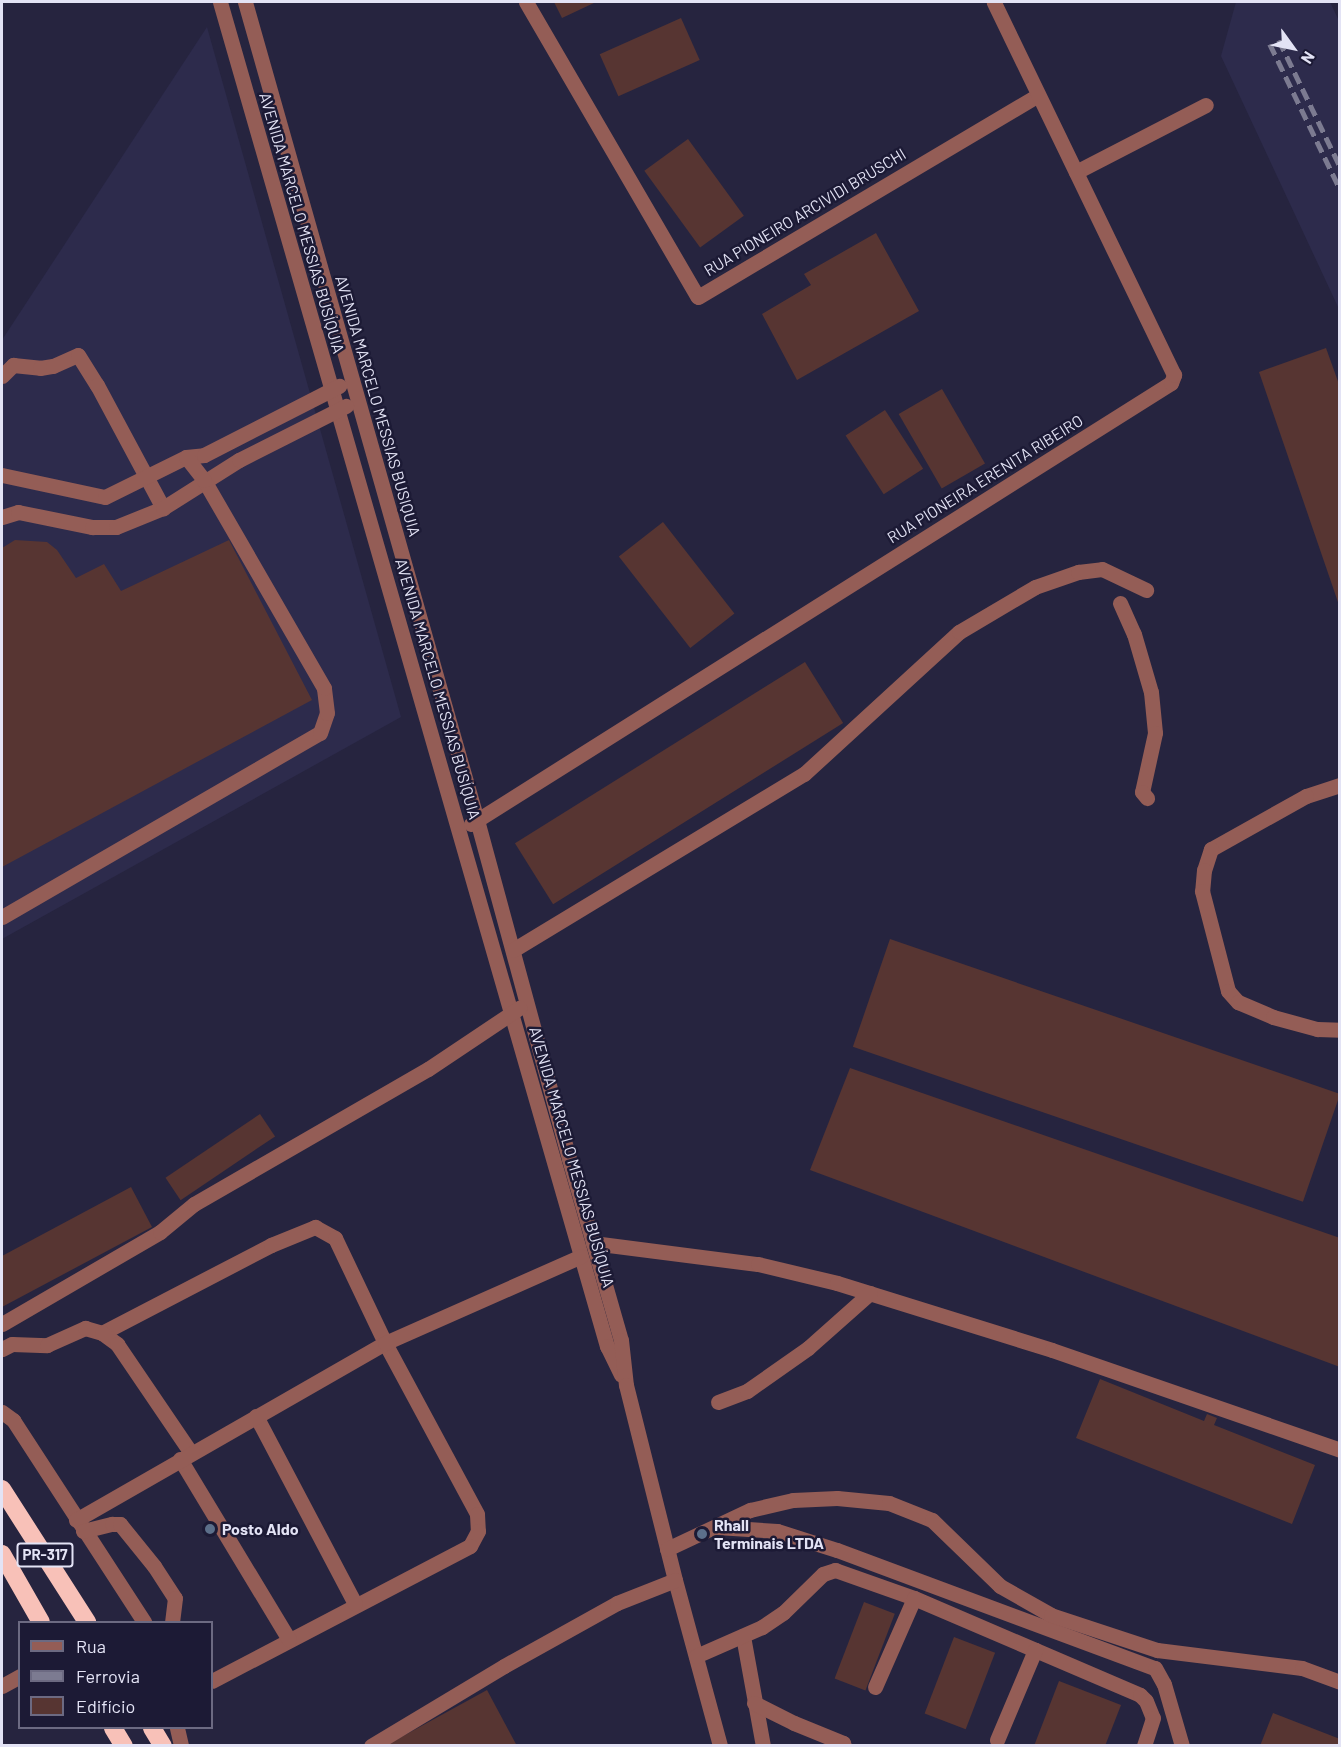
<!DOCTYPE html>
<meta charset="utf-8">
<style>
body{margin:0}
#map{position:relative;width:1341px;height:1747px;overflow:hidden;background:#26243f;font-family:Barlow,sans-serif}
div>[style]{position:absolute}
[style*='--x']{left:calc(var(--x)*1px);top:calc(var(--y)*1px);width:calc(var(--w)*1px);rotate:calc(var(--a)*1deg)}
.built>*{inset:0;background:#2d2b4c}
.building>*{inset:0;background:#573532;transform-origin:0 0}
.minor>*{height:15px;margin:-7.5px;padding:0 7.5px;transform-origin:7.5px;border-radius:7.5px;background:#945d56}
.highway>*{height:18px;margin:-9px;padding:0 9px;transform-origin:9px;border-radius:9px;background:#f8c1b8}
.rail>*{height:4.5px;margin-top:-2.25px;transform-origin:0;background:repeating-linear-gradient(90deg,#7c7b91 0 12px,transparent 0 18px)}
.dots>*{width:16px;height:16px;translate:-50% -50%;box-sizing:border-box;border:3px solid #1c1a35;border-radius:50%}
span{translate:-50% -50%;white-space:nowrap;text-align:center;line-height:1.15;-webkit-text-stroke:5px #1c1a35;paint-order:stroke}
.shield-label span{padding:2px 4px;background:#1c1a35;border:2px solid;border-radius:4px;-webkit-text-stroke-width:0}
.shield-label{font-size:15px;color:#e3e3f5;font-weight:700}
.street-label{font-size:16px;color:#e3e3f5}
.poi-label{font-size:16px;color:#e3e3f5;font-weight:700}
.left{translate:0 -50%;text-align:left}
.frame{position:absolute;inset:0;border:3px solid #e3e3f5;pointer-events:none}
.legend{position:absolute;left:18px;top:1621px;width:195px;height:108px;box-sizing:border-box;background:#1c1a35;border:2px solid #6c6a82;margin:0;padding:8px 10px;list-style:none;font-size:18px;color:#e3e3f5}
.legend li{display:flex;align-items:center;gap:12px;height:30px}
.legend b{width:30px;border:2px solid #6c6a82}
.north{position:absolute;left:1263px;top:18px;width:60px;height:60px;-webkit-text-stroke:4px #1c1a35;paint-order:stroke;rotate:123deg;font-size:16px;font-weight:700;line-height:24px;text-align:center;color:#e3e3f5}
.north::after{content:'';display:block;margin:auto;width:21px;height:27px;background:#e3e3f5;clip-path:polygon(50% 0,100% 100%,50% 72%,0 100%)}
</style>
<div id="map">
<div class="built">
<div style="clip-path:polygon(1236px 2px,1330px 2px,1339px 21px,1339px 309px,1221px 56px)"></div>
<div style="clip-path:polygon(207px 27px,401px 717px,2px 939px,2px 340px)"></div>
</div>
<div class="building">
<div style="clip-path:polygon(554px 2px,596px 2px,562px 18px)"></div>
<div style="left:681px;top:18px;width:46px;height:89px;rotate:66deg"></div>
<div style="left:688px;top:139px;width:95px;height:54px;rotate:54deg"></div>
<div style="clip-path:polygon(876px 233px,919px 311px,797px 380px,762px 314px,811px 285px,804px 274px)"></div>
<div style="clip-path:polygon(1326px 348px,1340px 387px,1339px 605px,1259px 372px)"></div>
<div style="left:942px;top:389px;width:86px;height:50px;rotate:60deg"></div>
<div style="left:885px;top:410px;width:70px;height:47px;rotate:57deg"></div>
<div style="left:663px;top:522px;width:116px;height:56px;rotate:52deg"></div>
<div style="clip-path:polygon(15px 540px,47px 542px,57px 550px,76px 578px,104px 564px,121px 591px,229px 540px,312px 700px,2px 867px,2px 548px)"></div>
<div style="left:805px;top:662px;width:72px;height:342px;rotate:58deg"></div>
<div style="left:890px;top:939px;width:476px;height:114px;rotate:19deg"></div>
<div style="clip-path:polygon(850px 1068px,1340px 1238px,1340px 1367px,810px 1170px)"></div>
<div style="left:260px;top:1114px;width:27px;height:114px;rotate:56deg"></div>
<div style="clip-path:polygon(131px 1187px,152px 1227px,2px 1307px,2px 1256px)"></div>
<div style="clip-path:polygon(1100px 1379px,1204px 1421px,1207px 1414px,1217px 1418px,1214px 1425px,1315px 1465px,1292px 1524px,1076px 1438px)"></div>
<div style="left:864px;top:1602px;width:33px;height:82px;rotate:21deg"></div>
<div style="left:954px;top:1637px;width:44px;height:82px;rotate:21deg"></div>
<div style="clip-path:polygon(1059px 1681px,1121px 1705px,1105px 1746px,1034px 1746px)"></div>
<div style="clip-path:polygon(487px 1690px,517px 1746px,385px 1746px)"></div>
<div style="clip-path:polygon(1273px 1713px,1340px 1739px,1340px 1746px,1260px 1746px)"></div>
</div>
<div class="minor">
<div style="--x:220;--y:2;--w:1399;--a:73.94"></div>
<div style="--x:607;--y:1346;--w:32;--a:64"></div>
<div style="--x:245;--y:2;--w:850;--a:74.17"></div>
<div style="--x:477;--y:820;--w:351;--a:74.8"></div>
<div style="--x:569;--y:1159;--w:188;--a:74"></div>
<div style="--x:621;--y:1340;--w:45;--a:83.7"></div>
<div style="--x:626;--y:1385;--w:201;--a:75.9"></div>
<div style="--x:675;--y:1580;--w:172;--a:74.8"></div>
<div style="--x:526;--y:2;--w:341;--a:59.8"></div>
<div style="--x:698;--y:297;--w:395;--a:-30.7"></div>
<div style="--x:1076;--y:172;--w:146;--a:-27.3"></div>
<div style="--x:2;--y:376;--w:16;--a:-45"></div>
<div style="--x:13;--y:365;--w:27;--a:6"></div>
<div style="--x:40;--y:368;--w:13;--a:-9"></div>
<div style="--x:53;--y:366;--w:27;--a:-24"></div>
<div style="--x:78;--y:355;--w:36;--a:58"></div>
<div style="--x:97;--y:385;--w:140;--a:61.8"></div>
<div style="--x:2;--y:475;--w:105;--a:12.1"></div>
<div style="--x:105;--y:497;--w:90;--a:-26.3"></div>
<div style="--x:186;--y:457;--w:18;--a:-6"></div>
<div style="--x:204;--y:455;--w:152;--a:-27.1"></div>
<div style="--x:2;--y:517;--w:17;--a:-17"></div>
<div style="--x:18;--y:512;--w:76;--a:11.5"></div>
<div style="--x:92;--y:527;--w:24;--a:0"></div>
<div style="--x:116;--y:527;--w:51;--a:-22"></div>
<div style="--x:163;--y:508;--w:90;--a:-32.3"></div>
<div style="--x:239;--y:460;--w:120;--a:-26.8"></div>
<div style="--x:1120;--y:603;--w:34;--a:66"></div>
<div style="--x:1134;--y:634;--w:60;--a:73.7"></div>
<div style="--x:1151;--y:692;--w:41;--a:84.4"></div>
<div style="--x:1155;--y:733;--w:60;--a:102.4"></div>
<div style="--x:1142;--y:792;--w:8;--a:50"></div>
<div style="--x:1340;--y:785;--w:36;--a:162"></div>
<div style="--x:1306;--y:796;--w:109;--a:150.8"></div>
<div style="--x:1211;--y:849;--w:22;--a:108"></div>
<div style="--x:1204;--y:870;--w:21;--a:95"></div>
<div style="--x:1202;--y:891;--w:103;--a:75.4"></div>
<div style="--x:1228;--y:991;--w:15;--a:48"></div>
<div style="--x:1238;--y:1002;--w:38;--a:23"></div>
<div style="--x:1273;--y:1017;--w:46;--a:15.3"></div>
<div style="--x:1317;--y:1029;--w:23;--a:2"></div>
<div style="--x:471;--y:824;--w:827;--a:-32.21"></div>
<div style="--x:1171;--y:383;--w:9;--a:-69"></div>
<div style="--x:1174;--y:375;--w:414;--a:-115.8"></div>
<div style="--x:2;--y:917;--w:367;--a:-30.1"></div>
<div style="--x:320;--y:733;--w:21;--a:-71"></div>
<div style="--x:327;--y:713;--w:25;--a:-97"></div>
<div style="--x:324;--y:688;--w:240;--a:-120"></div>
<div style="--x:204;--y:480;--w:29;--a:-128"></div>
<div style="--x:513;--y:950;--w:340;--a:-31.2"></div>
<div style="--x:804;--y:774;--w:210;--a:-42.5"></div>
<div style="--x:959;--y:632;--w:88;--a:-30.6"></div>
<div style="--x:1035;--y:587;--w:46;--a:-19.2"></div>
<div style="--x:1078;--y:572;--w:24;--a:-7"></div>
<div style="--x:1102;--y:569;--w:49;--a:25.5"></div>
<div style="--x:593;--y:1243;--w:166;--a:7.3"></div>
<div style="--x:758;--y:1264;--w:81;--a:13.5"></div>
<div style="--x:837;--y:1283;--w:225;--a:17.3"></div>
<div style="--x:1052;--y:1350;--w:305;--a:19.1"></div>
<div style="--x:2;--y:1324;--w:183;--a:-30.2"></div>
<div style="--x:160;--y:1232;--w:44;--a:-39.5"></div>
<div style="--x:194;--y:1204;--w:270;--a:-30"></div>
<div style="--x:428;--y:1069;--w:110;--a:-33.8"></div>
<div style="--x:102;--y:1333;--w:191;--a:-27.5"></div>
<div style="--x:271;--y:1245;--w:48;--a:-22.2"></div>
<div style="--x:315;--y:1227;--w:23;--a:29"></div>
<div style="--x:335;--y:1238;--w:116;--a:64.5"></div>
<div style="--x:385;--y:1343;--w:194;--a:61.7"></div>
<div style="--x:477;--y:1514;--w:17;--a:87"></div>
<div style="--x:478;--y:1531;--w:17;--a:118"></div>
<div style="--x:470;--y:1546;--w:291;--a:152.4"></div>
<div style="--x:2;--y:1349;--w:11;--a:-27"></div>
<div style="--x:12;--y:1344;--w:35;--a:2"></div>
<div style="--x:47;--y:1345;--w:42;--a:-24.1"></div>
<div style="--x:85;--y:1328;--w:18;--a:16"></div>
<div style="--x:102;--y:1333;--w:19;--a:36"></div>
<div style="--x:117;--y:1344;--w:132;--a:55.8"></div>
<div style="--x:718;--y:1402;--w:31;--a:-21"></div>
<div style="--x:747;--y:1391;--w:75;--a:-35.2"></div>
<div style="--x:808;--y:1348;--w:83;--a:-41.6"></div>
<div style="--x:2;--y:1412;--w:14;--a:36"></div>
<div style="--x:13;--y:1420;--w:241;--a:57"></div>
<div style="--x:256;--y:1416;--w:212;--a:62.2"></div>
<div style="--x:180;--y:1459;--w:211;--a:58.9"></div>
<div style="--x:76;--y:1520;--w:356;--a:-29.8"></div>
<div style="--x:385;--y:1343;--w:214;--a:-23.9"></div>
<div style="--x:717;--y:1527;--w:60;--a:3.8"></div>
<div style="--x:777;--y:1531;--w:63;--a:17.6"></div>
<div style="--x:837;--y:1550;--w:339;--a:20.4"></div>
<div style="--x:1155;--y:1668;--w:18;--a:61"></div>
<div style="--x:1164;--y:1684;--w:65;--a:73.8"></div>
<div style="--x:83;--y:1531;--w:30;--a:-14"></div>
<div style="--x:112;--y:1524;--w:8;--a:0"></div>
<div style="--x:120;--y:1524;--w:54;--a:51"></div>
<div style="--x:154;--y:1566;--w:38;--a:57"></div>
<div style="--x:175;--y:1598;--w:24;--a:97"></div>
<div style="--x:667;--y:1549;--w:92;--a:-25.2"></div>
<div style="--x:750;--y:1510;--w:44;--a:-13.1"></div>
<div style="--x:793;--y:1500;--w:44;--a:-2.6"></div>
<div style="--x:837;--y:1498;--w:52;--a:5.5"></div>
<div style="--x:889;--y:1503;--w:46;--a:21.6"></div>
<div style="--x:932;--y:1520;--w:95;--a:44.1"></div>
<div style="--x:1000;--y:1586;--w:59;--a:29.6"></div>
<div style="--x:1051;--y:1615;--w:112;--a:18.3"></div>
<div style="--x:1157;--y:1650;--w:146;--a:7.1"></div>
<div style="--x:1302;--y:1668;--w:40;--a:20.2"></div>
<div style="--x:743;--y:1636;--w:112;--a:79.7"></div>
<div style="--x:696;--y:1656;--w:72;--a:-23.7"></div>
<div style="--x:762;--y:1627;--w:25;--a:-34"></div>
<div style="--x:783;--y:1613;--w:56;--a:-44.3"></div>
<div style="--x:823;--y:1574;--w:13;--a:-18"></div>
<div style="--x:835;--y:1570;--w:84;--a:19.5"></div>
<div style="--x:914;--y:1598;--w:246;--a:23.2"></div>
<div style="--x:1140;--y:1695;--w:8;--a:45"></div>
<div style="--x:1146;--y:1701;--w:18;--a:68"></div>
<div style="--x:1153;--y:1718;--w:29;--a:108"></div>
<div style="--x:2;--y:1686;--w:21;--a:-29"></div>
<div style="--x:875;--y:1687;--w:97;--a:-66.3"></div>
<div style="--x:754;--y:1703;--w:45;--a:26.6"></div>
<div style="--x:794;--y:1723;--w:53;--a:22.2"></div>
<div style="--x:843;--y:1743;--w:3;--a:72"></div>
<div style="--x:177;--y:1728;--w:18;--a:77"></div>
<div style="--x:997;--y:1740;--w:98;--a:-67.1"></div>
<div style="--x:371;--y:1746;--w:155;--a:-31"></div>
<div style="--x:504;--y:1666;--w:129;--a:-29.1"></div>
<div style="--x:617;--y:1603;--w:62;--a:-21.6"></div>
</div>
<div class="highway">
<div style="--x:2;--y:1489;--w:158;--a:57.4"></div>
<div style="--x:2;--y:1554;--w:78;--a:60.2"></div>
<div style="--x:113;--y:1728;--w:21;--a:59"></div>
<div style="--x:152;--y:1728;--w:21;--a:59"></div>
</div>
<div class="rail">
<div style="--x:1279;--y:40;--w:140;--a:64.2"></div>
<div style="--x:1270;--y:44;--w:161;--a:64.2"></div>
</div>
<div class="dots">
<div style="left:210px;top:1529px;background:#5c6f8a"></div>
<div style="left:702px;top:1534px;background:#5c6f8a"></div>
</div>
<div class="shield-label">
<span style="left:45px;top:1555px">PR-317</span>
</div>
<div class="street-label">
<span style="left:805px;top:212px;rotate:-31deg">RUA PIONEIRO ARCIVIDI BRUSCHI</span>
<span style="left:302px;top:223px;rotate:74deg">AVENIDA MARCELO MESSIAS BUSÍQUIA</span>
<span style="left:378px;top:406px;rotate:74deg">AVENIDA MARCELO MESSIAS BUSIQUIA</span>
<span style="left:985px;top:479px;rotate:-32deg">RUA PIONEIRA ERENITA RIBEIRO</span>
<span style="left:438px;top:689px;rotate:74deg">AVENIDA MARCELO MESSIAS BUSÍQUIA</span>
<span style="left:572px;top:1157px;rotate:74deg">AVENIDA MARCELO MESSIAS BUSÍQUIA</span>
</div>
<div class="poi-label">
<span class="left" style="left:714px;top:1534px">Rhall<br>Terminais LTDA</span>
<span class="left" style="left:222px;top:1529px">Posto Aldo</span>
</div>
<div class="frame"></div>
<ul class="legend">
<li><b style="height:8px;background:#945d56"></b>Rua</li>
<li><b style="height:8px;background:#7c7b91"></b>Ferrovia</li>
<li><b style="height:16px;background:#573532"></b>Edifício</li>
</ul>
<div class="north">N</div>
</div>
